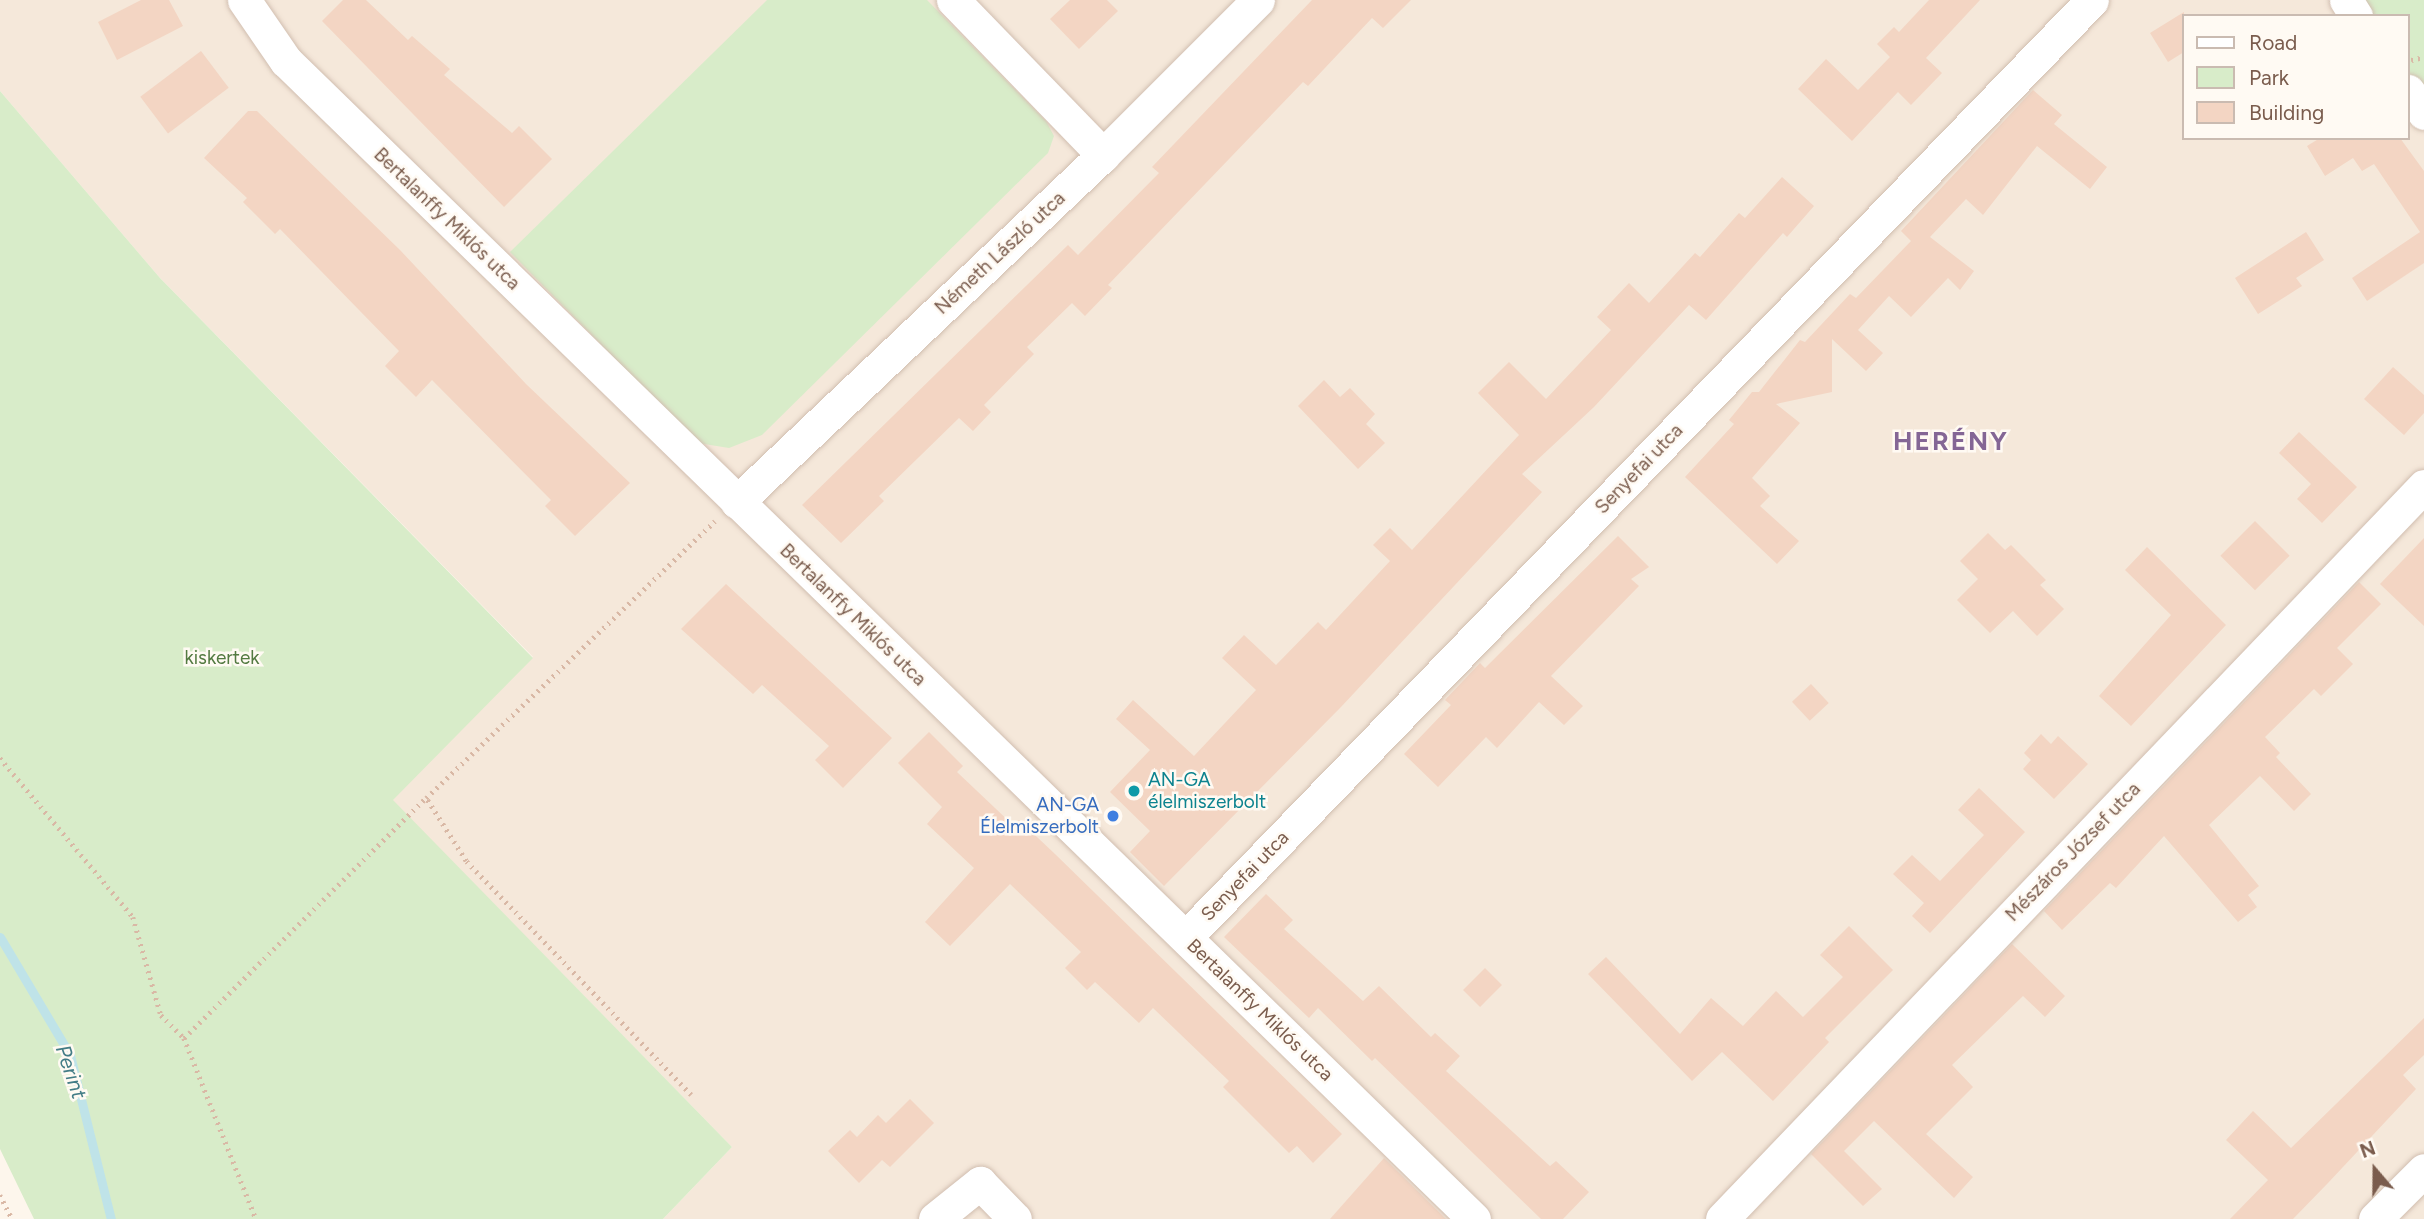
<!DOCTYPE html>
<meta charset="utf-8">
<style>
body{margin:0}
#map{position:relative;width:2424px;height:1219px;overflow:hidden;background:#fdf6ec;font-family:Figtree,sans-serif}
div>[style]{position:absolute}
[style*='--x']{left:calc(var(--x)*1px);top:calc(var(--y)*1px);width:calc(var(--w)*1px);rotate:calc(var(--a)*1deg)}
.residential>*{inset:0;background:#f5e8da}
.green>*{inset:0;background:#d8ecc9}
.stream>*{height:9px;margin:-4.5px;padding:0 4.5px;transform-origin:4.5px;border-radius:4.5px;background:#bfe3e8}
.building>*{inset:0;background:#f3d5c3;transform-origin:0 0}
.path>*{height:4.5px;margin-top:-2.25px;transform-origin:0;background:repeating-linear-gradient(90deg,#d9b8a5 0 2px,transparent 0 7px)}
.roads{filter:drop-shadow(0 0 2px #d1beb0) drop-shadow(0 0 2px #d1beb0)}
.minor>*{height:33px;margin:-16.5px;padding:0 16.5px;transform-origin:16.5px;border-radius:16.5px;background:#fff}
.dots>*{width:19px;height:19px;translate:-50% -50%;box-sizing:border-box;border:4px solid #fffaf3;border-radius:50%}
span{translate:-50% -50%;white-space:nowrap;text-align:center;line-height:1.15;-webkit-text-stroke:5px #fffaf3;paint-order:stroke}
.street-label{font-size:19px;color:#7a5c4d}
.park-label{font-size:19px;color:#537a41}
.culture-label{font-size:19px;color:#0d838f}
.left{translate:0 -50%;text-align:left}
.shop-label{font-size:19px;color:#366cbe}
.right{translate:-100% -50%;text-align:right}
.water-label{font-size:21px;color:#437c86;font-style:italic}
.district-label{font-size:26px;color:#846695;font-weight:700;letter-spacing:2px}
.legend{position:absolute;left:2182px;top:14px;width:228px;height:126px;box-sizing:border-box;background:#fffaf3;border:2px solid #cabbb1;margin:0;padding:9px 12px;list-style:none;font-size:21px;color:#7a5c4d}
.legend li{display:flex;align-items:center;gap:14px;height:35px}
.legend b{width:35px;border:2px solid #cabbb1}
.north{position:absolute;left:2340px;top:1135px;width:70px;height:70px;-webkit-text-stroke:5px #fffaf3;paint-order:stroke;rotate:340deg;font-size:19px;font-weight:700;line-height:28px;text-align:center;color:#7a5c4d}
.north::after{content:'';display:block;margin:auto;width:24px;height:32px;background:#7a5c4d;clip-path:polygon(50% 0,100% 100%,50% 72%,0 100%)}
</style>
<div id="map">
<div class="residential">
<div style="clip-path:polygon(evenodd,0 0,2424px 0,2424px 1219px,663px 1219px,732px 1147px,392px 800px,533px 657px,160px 278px,0 91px,0 0,2184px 16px,2408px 16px,2408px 138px,2184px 138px,2184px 16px)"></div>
</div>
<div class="green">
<div style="clip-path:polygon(767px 0,927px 0,1046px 121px,1054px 136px,1048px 153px,762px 435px,729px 448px,698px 443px,510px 252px)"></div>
<div style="clip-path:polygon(2349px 0,2424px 0,2424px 103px,2408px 81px,2408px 16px,2360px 16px)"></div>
<div style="clip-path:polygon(0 91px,160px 278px,533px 658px,393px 800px,732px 1147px,663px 1219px,34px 1219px,0 1149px)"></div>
</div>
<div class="stream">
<div style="--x:0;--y:937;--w:137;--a:59.3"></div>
<div style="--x:70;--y:1055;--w:169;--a:76"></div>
</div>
<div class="building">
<div style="clip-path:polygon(141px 0,169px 0,183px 26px,117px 60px,98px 22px)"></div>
<div style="clip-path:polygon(343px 0,366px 0,408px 40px,412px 36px,450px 69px,444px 75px,512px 133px,519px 126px,552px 159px,504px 207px,322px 21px)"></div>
<div style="clip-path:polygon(1070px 0,1107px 0,1118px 11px,1079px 49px,1050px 19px)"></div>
<div style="clip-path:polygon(1312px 0,1411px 0,1383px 28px,1372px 18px,1308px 86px,1303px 82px,1108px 285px,1112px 288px,1085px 316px,1072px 303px,1027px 347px,1034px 354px,984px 405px,991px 412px,973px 431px,959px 418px,879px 496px,884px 501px,841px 543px,802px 505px,1068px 245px,1078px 255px,1159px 173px,1152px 167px)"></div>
<div style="clip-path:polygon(1929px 0,1980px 0,1926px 58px,1942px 73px,1911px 105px,1898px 92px,1852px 141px,1798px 89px,1826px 59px,1858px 90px,1890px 57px,1877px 44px,1894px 27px,1899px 32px)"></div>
<div style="clip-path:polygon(2184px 12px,2184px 52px,2168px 62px,2150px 33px)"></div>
<div style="left:201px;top:51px;width:46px;height:76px;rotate:53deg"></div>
<div style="clip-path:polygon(2033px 90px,2062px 115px,2054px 124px,2107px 167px,2090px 189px,2037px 146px,1983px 215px,1966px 199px,1930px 237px,1974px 271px,1960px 290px,1948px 278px,1911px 317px,1889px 296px,1858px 330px,1883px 353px,1866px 371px,1832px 339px,1832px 392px,1776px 404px,1800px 423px,1752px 478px,1770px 496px,1760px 506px,1799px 541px,1777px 564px,1685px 477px,1734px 424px,1729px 420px,1752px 392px,1759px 392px,1800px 340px,1805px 342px,1850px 294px,1856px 298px,1911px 241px,1901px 231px)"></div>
<div style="clip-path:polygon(248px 111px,257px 111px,400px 250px,526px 384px,630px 483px,575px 536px,545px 506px,551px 500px,432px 380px,416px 397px,385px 366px,399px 351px,280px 229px,275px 234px,243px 202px,247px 198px,204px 158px)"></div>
<div style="clip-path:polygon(2320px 138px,2400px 138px,2424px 171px,2424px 263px,2367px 301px,2352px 278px,2420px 232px,2374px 164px,2362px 171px,2353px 158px,2325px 176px,2307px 146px)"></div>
<div style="clip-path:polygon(1782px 177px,1814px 206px,1787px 237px,1783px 233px,1706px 320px,1689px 305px,1594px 407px,1522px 474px,1542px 492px,1341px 707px,1164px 886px,1130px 852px,1150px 831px,1110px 792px,1150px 750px,1116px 719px,1133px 700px,1194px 756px,1256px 690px,1222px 658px,1244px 635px,1276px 665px,1318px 622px,1326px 630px,1390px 561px,1373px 545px,1390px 528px,1412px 550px,1519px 435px,1478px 393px,1509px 362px,1546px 399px,1611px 330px,1597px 317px,1629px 283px,1649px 303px,1695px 253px,1700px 257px,1739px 213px,1745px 218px)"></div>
<div style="clip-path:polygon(2306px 232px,2324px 260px,2296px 278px,2302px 286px,2258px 314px,2235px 278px)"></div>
<div style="clip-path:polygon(2393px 367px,2424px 395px,2424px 413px,2404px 435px,2364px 399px)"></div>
<div style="clip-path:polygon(1324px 380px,1340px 397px,1350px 388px,1375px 414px,1366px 424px,1385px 443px,1358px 469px,1298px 406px)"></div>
<div style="clip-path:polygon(2299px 432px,2357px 487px,2322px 523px,2297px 499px,2311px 484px,2279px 453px)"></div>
<div style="left:2255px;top:521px;width:49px;height:49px;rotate:45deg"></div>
<div style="clip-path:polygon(1988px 533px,2005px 550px,2011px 545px,2046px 580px,2040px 585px,2064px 609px,2037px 636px,2013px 611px,1990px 633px,1957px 600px,1978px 579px,1960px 561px)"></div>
<div style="clip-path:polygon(1618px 536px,1649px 567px,1631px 579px,1639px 586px,1551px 676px,1583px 706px,1564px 725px,1539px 702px,1497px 748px,1486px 737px,1438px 787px,1404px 754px,1451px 705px,1445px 700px,1480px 663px,1485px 668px)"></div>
<div style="clip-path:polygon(2424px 538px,2424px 626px,2380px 584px)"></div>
<div style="clip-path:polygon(2147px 547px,2226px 625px,2131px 726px,2099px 696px,2171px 615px,2125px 570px)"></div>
<div style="clip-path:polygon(2359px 582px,2381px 604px,2337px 648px,2353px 664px,2321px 696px,2314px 689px,2265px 737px,2280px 753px,2276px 757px,2311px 794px,2294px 811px,2260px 776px,2209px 825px,2259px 886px,2248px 895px,2257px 907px,2238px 922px,2164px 836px,2116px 888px,2110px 883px,2062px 930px,2044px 911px)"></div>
<div style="clip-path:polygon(726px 584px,892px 738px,843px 788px,815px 760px,829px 746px,762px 685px,753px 694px,681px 629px)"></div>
<div style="left:1811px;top:684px;width:26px;height:26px;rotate:47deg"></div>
<div style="clip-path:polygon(929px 732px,963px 766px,957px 772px,1014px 826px,1019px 820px,1055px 854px,1342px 1134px,1313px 1163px,1297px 1146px,1289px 1153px,1223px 1087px,1229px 1081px,1153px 1008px,1139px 1023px,1095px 982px,1087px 990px,1065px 968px,1081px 952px,1010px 884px,950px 946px,925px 922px,974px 868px,927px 824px,942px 807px,898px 763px)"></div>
<div style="clip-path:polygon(2041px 734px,2051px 744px,2058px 736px,2088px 764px,2054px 799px,2023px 769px,2031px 760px,2024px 753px)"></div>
<div style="clip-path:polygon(1979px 788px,2025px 832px,1930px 933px,1912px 916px,1924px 903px,1893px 874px,1912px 855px,1940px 881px,1984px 835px,1958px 810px)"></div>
<div style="clip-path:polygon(1266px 894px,1293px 920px,1284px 929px,1363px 1001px,1379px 986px,1431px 1037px,1435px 1033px,1460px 1056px,1446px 1071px,1550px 1166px,1556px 1161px,1589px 1192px,1563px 1219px,1541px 1219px,1375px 1058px,1372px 1061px,1318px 1008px,1309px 1018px,1224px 937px)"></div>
<div style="clip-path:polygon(1849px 926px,1893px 970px,1825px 1038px,1829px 1042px,1773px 1101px,1722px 1052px,1692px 1081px,1588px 974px,1606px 957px,1680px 1034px,1711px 998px,1743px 1026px,1776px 991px,1803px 1017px,1843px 977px,1820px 955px)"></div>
<div style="clip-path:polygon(2012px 944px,2065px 996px,2045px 1017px,2023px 996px,1952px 1065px,1973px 1087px,1926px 1134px,1973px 1177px,1954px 1198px,1874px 1121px,1844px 1151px,1882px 1189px,1863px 1206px,1811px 1154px)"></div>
<div style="left:1485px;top:968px;width:24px;height:31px;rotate:45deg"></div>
<div style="clip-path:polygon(2424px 1018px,2424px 1055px,2403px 1075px,2416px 1089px,2328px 1183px,2293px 1219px,2230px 1219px,2268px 1180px,2226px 1140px,2253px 1111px,2291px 1148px)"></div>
<div style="clip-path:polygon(910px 1099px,934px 1123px,890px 1167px,882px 1160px,859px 1183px,828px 1151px,850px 1130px,857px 1137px,878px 1115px,886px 1123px)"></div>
<div style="clip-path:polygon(1384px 1158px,1446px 1219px,1330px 1219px)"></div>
</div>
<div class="path">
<div style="--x:2411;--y:60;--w:13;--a:-13"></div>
<div style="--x:0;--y:758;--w:207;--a:50.1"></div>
<div style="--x:133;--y:917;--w:102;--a:74.1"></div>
<div style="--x:161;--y:1015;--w:33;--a:45"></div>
<div style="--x:184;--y:1038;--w:341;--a:-44.8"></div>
<div style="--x:184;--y:1038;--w:195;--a:68.3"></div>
<div style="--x:691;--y:1095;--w:325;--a:-133.9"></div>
<div style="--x:466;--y:861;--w:75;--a:-122.4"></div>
<div style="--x:426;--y:798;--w:400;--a:-43.8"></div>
<div style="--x:0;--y:1195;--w:27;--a:63"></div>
</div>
<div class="roads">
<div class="minor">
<div style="--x:244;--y:0;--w:74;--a:55.5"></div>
<div style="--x:286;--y:61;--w:1659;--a:44.27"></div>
<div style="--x:953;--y:0;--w:216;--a:45.9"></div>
<div style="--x:2346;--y:0;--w:19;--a:58"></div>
<div style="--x:2408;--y:91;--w:27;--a:54"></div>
<div style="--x:737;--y:502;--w:504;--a:-43.47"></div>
<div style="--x:1103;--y:155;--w:219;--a:-45"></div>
<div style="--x:1186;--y:937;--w:1303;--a:-45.96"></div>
<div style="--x:935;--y:1219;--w:58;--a:-38.7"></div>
<div style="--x:980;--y:1183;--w:50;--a:45.8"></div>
<div style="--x:1722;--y:1219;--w:1015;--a:-46.24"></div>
<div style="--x:2375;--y:1219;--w:69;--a:-45"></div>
</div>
</div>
<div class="dots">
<div style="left:1134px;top:791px;background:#0f9aa8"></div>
<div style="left:1113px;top:816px;background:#3f7fe0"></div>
</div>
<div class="street-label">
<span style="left:447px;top:219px;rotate:44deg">Bertalanffy Miklós utca</span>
<span style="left:1000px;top:253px;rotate:-43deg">Németh László utca</span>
<span style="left:1639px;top:469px;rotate:-46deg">Senyefai utca</span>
<span style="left:853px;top:615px;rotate:44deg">Bertalanffy Miklós utca</span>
<span style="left:2073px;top:852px;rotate:-46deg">Mészáros József utca</span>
<span style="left:1245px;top:876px;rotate:-46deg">Senyefai utca</span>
<span style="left:1260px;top:1010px;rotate:44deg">Bertalanffy Miklós utca</span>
</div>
<div class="park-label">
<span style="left:222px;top:658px">kiskertek</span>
</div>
<div class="culture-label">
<span class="left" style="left:1148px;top:791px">AN-GA<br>élelmiszerbolt</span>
</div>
<div class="shop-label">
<span class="right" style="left:1099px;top:816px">AN-GA<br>Élelmiszerbolt</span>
</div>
<div class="water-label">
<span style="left:71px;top:1072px;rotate:71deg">Perint</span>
</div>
<div class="district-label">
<span style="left:1951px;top:442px">HERÉNY</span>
</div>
<ul class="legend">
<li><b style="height:9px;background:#fff"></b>Road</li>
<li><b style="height:19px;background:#d8ecc9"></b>Park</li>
<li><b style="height:19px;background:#f3d5c3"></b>Building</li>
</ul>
<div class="north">N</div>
</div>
